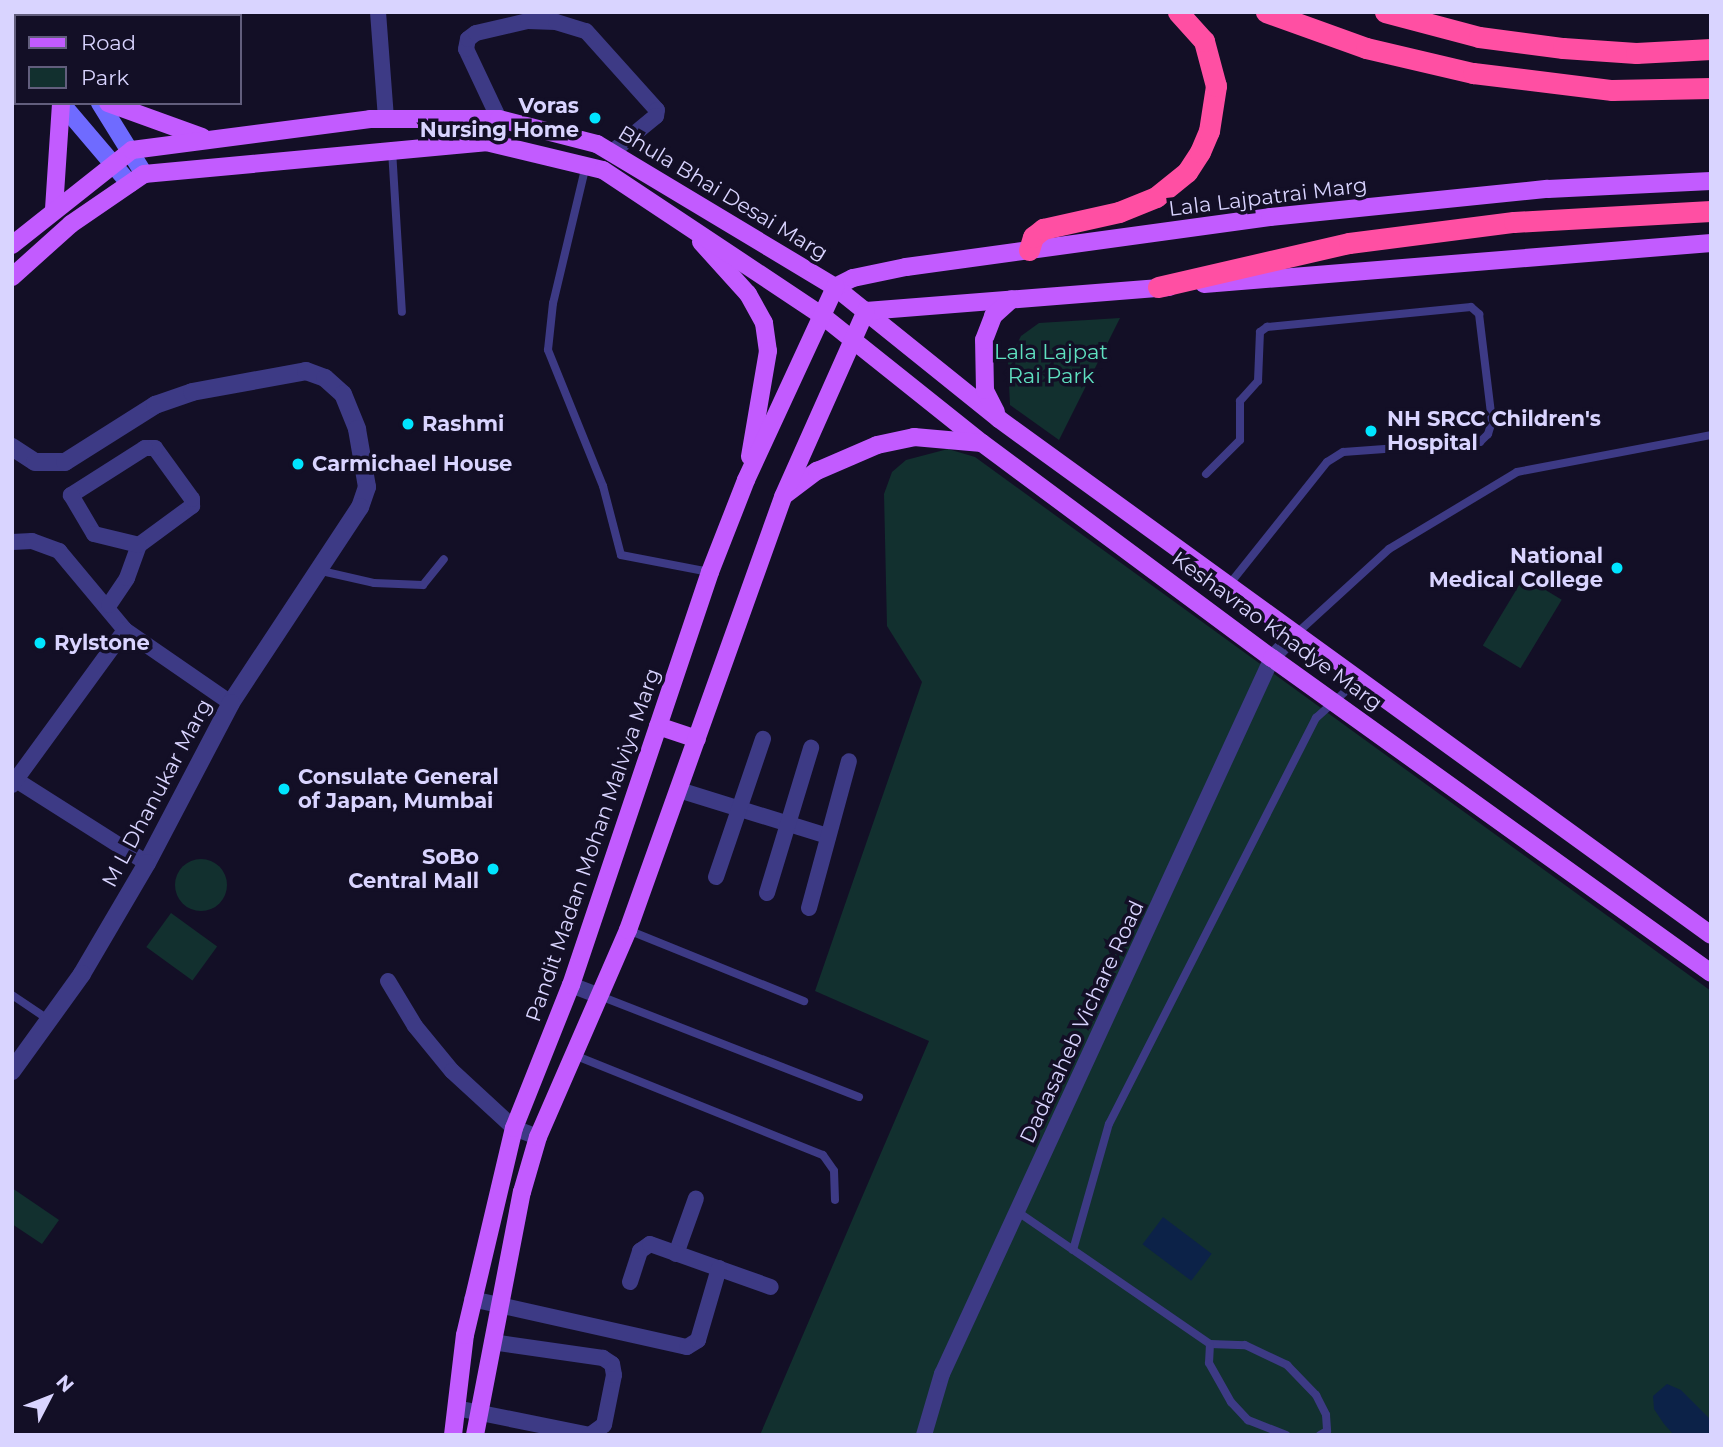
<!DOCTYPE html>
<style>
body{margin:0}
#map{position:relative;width:1723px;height:1447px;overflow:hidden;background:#130f26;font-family:Montserrat,sans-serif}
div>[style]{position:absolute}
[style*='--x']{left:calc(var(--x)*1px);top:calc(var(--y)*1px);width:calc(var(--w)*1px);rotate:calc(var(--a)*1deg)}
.green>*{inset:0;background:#12302f;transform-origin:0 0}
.round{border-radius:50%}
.water>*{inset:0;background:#0c2248;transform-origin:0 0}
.service>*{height:8px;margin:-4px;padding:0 4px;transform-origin:4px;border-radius:4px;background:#3d3a85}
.minor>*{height:16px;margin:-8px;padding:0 8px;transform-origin:8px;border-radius:8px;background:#3d3a85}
.tertiary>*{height:18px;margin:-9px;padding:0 9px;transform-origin:9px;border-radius:9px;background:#3d3a85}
.secondary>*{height:18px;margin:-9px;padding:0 9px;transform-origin:9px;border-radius:9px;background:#6f6bff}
.primary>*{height:18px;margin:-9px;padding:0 9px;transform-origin:9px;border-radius:9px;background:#c25bff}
.motorway>*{height:21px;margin:-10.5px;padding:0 10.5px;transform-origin:10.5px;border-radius:10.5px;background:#ff4fa3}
.dots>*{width:19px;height:19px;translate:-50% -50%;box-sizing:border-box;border:4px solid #130f26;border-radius:50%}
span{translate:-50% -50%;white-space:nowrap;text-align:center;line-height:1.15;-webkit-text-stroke:7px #130f26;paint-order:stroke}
.poi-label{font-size:21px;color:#d9d4ff;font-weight:700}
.right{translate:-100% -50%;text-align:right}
.left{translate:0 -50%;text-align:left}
.street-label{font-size:21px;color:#d9d4ff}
.park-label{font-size:21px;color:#5fe0c0}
.frame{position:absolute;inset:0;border:14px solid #d9d4ff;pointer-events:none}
.legend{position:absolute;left:14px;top:14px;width:228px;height:91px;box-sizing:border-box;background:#130f26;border:2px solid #625e7d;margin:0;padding:9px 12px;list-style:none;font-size:21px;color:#d9d4ff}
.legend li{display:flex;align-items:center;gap:14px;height:35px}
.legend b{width:35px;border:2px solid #625e7d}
.north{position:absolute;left:14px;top:1363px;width:70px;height:70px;-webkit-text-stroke:5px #130f26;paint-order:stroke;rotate:48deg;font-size:19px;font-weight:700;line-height:28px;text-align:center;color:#d9d4ff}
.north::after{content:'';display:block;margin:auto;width:24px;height:32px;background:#d9d4ff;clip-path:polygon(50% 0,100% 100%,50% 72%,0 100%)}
</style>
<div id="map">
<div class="green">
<div style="clip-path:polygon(1120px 318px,1059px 440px,1010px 405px,1008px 362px,1021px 336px,1039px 323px)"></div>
<div style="clip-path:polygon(948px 449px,975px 457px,1711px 991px,1711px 1435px,760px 1435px,929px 1041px,815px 991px,922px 682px,887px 626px,884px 494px,892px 472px,906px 460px)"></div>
<div style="left:1524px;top:577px;width:44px;height:80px;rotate:31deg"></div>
<div class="round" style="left:175px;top:859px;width:52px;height:52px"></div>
<div style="left:171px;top:913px;width:57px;height:42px;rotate:36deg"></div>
<div style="clip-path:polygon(12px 1188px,59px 1220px,42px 1244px,12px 1224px)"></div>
</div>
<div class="water">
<div style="left:1163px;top:1217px;width:61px;height:34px;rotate:37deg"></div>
<div style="clip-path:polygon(1667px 1384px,1681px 1390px,1711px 1420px,1711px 1435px,1674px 1435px,1664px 1424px,1654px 1409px,1653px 1396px)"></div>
</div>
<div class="service">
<div style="--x:392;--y:150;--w:162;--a:86.5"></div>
<div style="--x:586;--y:165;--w:142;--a:103.4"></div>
<div style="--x:553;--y:303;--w:47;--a:96.1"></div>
<div style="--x:548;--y:350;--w:147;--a:68"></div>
<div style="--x:603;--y:486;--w:71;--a:75.4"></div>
<div style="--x:621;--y:555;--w:90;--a:10.9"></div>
<div style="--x:1206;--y:474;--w:48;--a:-45"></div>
<div style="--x:1240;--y:440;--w:39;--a:-90"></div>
<div style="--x:1240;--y:401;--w:27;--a:-48"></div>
<div style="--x:1258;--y:381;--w:49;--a:-87.7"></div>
<div style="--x:1260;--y:332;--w:9;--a:-36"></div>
<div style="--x:1267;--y:327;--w:205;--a:-5.6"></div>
<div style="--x:1471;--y:307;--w:11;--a:41"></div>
<div style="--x:1479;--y:314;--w:108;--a:83.1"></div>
<div style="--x:1492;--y:421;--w:14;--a:107"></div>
<div style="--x:1488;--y:434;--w:11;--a:135"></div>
<div style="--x:1480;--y:442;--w:137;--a:175.8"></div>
<div style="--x:1343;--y:452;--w:19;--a:148"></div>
<div style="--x:1327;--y:462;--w:159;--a:128.6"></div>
<div style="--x:317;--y:570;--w:58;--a:12.8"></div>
<div style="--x:374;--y:583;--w:49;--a:2.3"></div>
<div style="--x:423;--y:585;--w:33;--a:-51"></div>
<div style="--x:1296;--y:634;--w:126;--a:-42.4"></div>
<div style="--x:1389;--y:549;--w:149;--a:-31"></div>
<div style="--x:1517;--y:472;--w:197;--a:-10.8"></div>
<div style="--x:628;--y:930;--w:190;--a:22"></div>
<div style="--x:12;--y:995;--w:45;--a:34"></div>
<div style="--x:600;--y:996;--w:278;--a:21.3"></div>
<div style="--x:574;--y:1055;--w:268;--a:21.9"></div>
<div style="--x:823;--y:1155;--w:19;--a:55"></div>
<div style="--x:834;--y:1171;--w:29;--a:88"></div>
<div style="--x:1018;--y:1212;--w:233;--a:34.5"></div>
<div style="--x:1210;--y:1344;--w:35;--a:2"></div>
<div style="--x:1245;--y:1345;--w:47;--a:25.5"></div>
<div style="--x:1287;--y:1365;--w:42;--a:46"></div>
<div style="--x:1316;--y:1395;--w:22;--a:63"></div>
<div style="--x:1326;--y:1415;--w:16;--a:86"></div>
<div style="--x:1327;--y:1431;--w:8;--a:150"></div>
<div style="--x:1073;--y:1250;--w:131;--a:-74.1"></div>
<div style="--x:1109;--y:1124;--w:456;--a:-63"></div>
<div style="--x:1316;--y:718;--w:57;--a:-42.1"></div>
<div style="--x:1210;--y:1344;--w:19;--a:93"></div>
<div style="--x:1209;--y:1363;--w:45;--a:60.6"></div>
<div style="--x:1231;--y:1402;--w:25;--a:47"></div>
<div style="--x:1248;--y:1420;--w:41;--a:21.5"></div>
</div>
<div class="minor">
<div style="--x:171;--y:12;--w:4;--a:90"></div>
<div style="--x:378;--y:12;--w:107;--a:85.7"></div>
<div style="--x:103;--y:16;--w:4;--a:-76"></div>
<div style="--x:12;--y:74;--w:6;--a:-45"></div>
<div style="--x:499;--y:119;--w:77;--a:-115.2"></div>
<div style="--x:466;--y:49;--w:10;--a:-79"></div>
<div style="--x:468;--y:39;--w:10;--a:-37"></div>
<div style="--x:476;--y:33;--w:53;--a:-13"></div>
<div style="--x:528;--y:21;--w:28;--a:2"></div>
<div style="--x:556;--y:22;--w:31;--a:17"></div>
<div style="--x:586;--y:31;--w:106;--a:48.1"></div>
<div style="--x:657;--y:110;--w:6;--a:99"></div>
<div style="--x:656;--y:116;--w:58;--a:140.6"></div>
<div style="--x:12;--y:542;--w:20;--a:-3"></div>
<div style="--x:32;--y:541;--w:29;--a:20"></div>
<div style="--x:59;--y:551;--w:103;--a:50.1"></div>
<div style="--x:125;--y:630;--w:129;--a:34.6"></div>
<div style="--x:109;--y:605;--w:32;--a:-56"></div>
<div style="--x:127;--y:578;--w:35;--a:-70"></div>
<div style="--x:139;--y:545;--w:66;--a:-36.3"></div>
<div style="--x:192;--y:506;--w:7;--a:-90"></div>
<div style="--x:192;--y:499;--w:63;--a:-126"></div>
<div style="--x:155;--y:448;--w:10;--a:180"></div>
<div style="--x:145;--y:448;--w:88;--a:147.6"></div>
<div style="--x:71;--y:495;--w:45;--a:59.5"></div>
<div style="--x:94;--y:534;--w:46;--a:13.7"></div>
<div style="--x:16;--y:780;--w:155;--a:32.4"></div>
<div style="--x:12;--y:785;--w:192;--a:-53.9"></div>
<div style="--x:679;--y:790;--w:156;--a:17.2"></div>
<div style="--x:716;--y:877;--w:146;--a:-71.2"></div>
<div style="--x:767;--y:893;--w:152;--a:-73.1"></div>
<div style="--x:809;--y:908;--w:152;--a:-74.8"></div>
<div style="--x:388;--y:981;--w:52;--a:59"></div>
<div style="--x:415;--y:1026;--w:58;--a:50.6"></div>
<div style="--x:452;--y:1071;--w:84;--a:42.6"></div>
<div style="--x:514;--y:1128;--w:26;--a:21"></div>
<div style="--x:571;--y:985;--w:28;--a:21"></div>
<div style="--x:676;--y:1254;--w:59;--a:-70.3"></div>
<div style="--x:630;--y:1282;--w:33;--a:-72"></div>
<div style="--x:640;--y:1251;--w:12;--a:-35"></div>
<div style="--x:650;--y:1244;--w:128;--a:19.6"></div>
<div style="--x:472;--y:1299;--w:220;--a:12.6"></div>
<div style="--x:687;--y:1347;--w:13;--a:-32"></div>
<div style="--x:698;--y:1340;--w:75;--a:-73.7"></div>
<div style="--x:456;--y:1408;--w:137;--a:11.4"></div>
<div style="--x:590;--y:1435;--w:17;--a:-36"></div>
<div style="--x:604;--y:1425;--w:51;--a:-78.7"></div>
<div style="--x:614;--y:1375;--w:11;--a:-100"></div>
<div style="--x:612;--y:1364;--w:11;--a:-146"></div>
<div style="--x:603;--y:1358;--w:112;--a:-171.8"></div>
<div style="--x:924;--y:1435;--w:64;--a:-73.6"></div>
<div style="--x:942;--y:1374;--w:788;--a:-65.26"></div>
<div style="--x:1272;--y:658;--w:32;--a:-46"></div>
</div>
<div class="tertiary">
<div style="--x:12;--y:447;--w:27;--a:33"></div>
<div style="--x:35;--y:462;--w:30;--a:0"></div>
<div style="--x:65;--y:462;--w:107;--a:-32.3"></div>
<div style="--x:155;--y:405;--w:39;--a:-19"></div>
<div style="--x:192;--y:392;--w:116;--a:-10.4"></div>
<div style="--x:306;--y:371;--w:20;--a:20"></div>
<div style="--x:325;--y:378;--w:24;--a:42"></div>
<div style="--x:343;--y:394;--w:38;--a:68"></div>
<div style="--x:357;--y:429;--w:59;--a:80.2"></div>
<div style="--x:367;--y:487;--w:21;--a:109"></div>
<div style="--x:360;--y:507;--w:235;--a:123.4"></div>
<div style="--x:231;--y:703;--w:181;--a:117.7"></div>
<div style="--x:147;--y:863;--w:129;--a:120.4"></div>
<div style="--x:82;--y:974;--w:120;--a:125.8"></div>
</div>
<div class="secondary">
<div style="--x:12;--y:18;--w:6;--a:45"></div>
<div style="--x:12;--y:58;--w:5;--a:37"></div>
<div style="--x:61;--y:103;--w:106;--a:49.6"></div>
<div style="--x:100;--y:103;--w:84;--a:58.2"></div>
</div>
<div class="primary">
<div style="--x:108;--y:103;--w:100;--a:19.9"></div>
<div style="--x:54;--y:209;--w:106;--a:-86.2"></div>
<div style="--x:701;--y:242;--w:70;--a:47.9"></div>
<div style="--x:748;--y:294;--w:33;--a:61"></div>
<div style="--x:764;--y:323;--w:28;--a:82"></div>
<div style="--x:768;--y:351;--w:107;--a:99.7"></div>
<div style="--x:12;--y:245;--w:153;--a:-38.4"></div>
<div style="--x:132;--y:150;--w:240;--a:-7.4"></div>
<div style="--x:370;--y:119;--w:129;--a:0"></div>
<div style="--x:499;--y:119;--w:101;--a:14.3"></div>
<div style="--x:597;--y:144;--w:278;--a:31"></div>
<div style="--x:835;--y:287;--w:211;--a:38.8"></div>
<div style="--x:999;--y:419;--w:879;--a:35.93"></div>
<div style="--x:12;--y:277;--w:79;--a:-41.9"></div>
<div style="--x:71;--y:224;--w:88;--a:-34.4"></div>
<div style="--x:144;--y:174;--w:343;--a:-5.3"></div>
<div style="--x:486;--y:142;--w:120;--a:13.5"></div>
<div style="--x:603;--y:170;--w:265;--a:33.6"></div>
<div style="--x:824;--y:317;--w:202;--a:38.6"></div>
<div style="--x:982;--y:443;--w:361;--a:36.6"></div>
<div style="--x:1272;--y:658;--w:540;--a:35.66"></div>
<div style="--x:1204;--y:284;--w:509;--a:-4.62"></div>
<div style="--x:835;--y:287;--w:20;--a:-27"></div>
<div style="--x:853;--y:278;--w:54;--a:-11.7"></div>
<div style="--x:906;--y:267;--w:367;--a:-7.8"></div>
<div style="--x:1270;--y:217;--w:279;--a:-5.8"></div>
<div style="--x:1548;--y:189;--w:163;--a:-2.8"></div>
<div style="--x:866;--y:311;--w:304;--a:-4.5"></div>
<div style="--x:996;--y:412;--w:25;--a:-117"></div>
<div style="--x:985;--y:390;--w:50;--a:-91.1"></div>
<div style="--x:984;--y:340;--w:26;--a:-69"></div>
<div style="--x:993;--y:316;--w:25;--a:-42"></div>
<div style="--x:786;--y:494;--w:39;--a:-37"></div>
<div style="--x:817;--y:471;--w:65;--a:-23.4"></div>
<div style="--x:877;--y:445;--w:38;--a:-12"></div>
<div style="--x:914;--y:437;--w:68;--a:5"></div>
<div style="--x:658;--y:726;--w:41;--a:18.4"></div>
<div style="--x:453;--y:1435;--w:101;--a:-83.2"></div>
<div style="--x:465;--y:1335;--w:213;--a:-76.7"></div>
<div style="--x:514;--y:1128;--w:154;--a:-68.3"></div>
<div style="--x:571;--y:985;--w:436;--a:-71.4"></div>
<div style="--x:710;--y:572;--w:99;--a:-68.6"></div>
<div style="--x:746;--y:480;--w:213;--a:-65.2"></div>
<div style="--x:475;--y:1435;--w:248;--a:-79.1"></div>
<div style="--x:522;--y:1192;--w:57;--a:-73.8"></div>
<div style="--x:538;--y:1137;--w:226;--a:-66.5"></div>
<div style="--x:628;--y:930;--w:460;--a:-70.3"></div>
<div style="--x:783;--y:497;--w:204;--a:-66"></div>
</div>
<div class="motorway">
<div style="--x:1266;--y:12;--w:106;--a:19.8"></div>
<div style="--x:1366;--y:48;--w:110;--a:13.2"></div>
<div style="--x:1473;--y:73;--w:140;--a:7"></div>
<div style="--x:1612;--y:90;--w:99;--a:-1.2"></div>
<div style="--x:1385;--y:12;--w:97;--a:14.9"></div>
<div style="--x:1479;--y:37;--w:85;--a:7.5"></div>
<div style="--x:1563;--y:48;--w:73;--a:3.9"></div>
<div style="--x:1636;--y:53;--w:75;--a:-3.1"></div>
<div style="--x:1029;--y:250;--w:14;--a:-73"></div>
<div style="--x:1033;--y:237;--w:13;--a:-39"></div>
<div style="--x:1043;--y:229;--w:78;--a:-12.6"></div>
<div style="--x:1119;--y:212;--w:40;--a:-22"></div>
<div style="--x:1156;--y:197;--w:40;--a:-39"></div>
<div style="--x:1187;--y:172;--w:24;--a:-57"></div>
<div style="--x:1200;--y:152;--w:23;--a:-67"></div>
<div style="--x:1209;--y:131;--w:46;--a:-81.2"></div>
<div style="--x:1216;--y:86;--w:47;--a:-104.9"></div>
<div style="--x:1204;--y:41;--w:39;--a:-132"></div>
<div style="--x:1158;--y:287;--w:196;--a:-13"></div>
<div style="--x:1349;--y:243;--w:166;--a:-7.3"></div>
<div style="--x:1514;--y:222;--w:197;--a:-3.2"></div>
</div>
<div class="dots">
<div style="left:595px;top:118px;background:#00e5ff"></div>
<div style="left:408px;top:424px;background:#00e5ff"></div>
<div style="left:1371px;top:431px;background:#00e5ff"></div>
<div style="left:298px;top:464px;background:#00e5ff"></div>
<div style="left:1617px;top:568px;background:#00e5ff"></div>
<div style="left:40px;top:643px;background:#00e5ff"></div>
<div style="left:284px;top:789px;background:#00e5ff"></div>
<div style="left:493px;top:869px;background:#00e5ff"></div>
</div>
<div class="poi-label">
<span class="right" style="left:579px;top:118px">Voras<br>Nursing Home</span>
<span class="left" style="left:1387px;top:431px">NH SRCC Children's<br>Hospital</span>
<span class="left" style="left:422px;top:424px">Rashmi</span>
<span class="left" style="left:312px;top:464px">Carmichael House</span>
<span class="right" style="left:1603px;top:568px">National<br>Medical College</span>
<span class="left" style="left:54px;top:643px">Rylstone</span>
<span class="left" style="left:298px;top:789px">Consulate General<br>of Japan, Mumbai</span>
<span class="right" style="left:479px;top:869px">SoBo<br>Central Mall</span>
</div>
<div class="street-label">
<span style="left:723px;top:193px;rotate:31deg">Bhula Bhai Desai Marg</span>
<span style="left:1268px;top:197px;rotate:-7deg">Lala Lajpatrai Marg</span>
<span style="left:1277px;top:631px;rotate:36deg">Keshavrao Khadye Marg</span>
<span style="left:157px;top:793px;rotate:-62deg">M L Dhanukar Marg</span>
<span style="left:593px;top:845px;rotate:-71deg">Pandit Madan Mohan Malviya Marg</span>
<span style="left:1082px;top:1022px;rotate:-65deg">Dadasaheb Vichare Road</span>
</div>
<div class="park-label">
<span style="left:1051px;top:364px">Lala Lajpat<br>Rai Park</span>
</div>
<div class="frame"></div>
<ul class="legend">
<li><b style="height:9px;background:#c25bff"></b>Road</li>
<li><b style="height:19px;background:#12302f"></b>Park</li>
</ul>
<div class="north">N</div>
</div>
